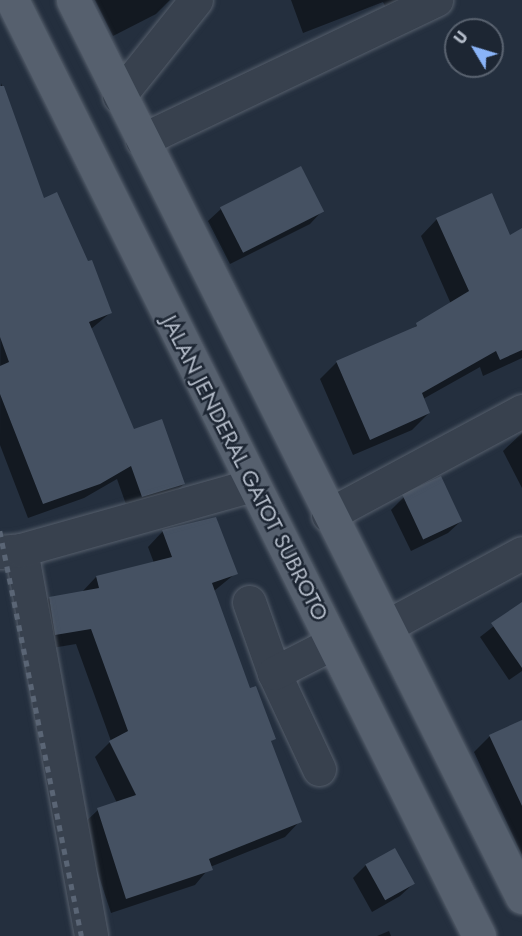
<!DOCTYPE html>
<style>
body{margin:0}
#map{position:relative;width:522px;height:936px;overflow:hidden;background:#242f3e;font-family:Jost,sans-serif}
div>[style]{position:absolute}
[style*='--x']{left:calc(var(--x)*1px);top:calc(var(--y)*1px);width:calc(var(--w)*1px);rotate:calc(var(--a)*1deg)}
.shadow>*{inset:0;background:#0007}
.building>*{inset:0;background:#455162;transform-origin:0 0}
.roads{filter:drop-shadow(0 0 2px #565f6c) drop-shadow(0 0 2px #565f6c)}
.minor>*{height:33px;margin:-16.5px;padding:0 16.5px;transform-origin:16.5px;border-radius:16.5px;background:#38414e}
.major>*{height:33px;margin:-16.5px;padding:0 16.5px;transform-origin:16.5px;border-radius:16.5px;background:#56606e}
.rail>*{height:4.5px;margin-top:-2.25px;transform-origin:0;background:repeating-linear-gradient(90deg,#5a6575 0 6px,transparent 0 12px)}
span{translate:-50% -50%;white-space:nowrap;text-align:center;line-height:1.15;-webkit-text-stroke:5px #1d2633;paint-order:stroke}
.street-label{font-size:22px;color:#b4bcc9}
.north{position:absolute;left:444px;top:18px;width:60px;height:60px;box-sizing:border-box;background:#1d2633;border:2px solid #59626f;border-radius:50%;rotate:308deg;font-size:16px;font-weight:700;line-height:24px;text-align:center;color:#b4bcc9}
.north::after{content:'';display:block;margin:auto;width:21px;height:27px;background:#8ab4f8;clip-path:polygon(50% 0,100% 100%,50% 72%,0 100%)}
</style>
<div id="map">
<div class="shadow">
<div style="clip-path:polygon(95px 0,170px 0,156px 14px,113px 36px)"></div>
<div style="clip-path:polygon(291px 0,402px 0,385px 6px,383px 2px,303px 33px)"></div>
<div style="clip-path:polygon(1px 83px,43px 200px,110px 313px,91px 329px,133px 431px,184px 484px,169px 498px,128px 510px,117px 479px,84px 498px,28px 518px,0 445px)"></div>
<div style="clip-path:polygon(221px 209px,322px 211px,310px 224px,230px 264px,208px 221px)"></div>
<div style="clip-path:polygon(437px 219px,522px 264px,522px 358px,483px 376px,480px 367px,423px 399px,429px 413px,412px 430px,353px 455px,320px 379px,337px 362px,410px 330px,451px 304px,421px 236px)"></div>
<div style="clip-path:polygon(522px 433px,522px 488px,503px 451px)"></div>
<div style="clip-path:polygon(404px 497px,461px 521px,448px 533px,411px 551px,391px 510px)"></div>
<div style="clip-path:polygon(163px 531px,236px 573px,214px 591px,250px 690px,274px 738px,270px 742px,300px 821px,285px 837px,210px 867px,195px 885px,111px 913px,82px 825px,98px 810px,117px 803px,95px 757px,111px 741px,76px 644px,40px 650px,34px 613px,49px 598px,81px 593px,96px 577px,154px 563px,148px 547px)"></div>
<div style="clip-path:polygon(522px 604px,522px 671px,509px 680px,480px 637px)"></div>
<div style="clip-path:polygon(522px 722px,522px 855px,474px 752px,490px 736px)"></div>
<div style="clip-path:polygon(366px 865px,413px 884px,400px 896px,372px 912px,353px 878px)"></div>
<div style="clip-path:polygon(389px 931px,391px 936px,377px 936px)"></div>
</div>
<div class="building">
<div style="clip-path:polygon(0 86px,4px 86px,44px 198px,57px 192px,88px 261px,92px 260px,112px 313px,89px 322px,134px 429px,162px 419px,185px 484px,142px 497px,131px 466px,100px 484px,43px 504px,0 394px,0 366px,9px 362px,0 337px)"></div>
<div style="left:301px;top:166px;width:51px;height:91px;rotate:63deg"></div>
<div style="clip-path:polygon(492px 193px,510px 235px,522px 228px,522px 350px,500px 360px,496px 351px,422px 393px,430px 413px,370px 440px,336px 361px,417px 326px,416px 323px,469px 291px,436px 218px)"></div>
<div style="left:441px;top:476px;width:50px;height:43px;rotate:65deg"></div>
<div style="clip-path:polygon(216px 517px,238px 574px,212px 583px,250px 688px,256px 686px,276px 739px,271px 741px,302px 822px,209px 859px,213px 870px,126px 899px,97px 808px,136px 795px,109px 741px,128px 731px,91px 629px,55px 635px,49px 597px,99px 588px,96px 576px,172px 557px,162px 530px)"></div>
<div style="clip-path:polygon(522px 602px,522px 668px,491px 623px)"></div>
<div style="clip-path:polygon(522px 720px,522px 806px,489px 735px)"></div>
<div style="left:395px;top:848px;width:41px;height:34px;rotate:61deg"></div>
</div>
<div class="roads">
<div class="minor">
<div style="--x:119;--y:96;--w:123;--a:-51.3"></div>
<div style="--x:142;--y:140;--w:326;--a:-25.5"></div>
<div style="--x:328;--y:515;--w:220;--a:-28.2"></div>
<div style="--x:21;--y:550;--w:392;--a:79.7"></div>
<div style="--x:0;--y:552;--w:21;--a:-5"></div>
<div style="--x:21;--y:550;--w:241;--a:-15.7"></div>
<div style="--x:249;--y:602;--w:75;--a:70.6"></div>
<div style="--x:387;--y:626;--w:153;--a:-28.4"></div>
<div style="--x:319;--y:769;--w:106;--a:-115.1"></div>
<div style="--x:274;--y:673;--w:66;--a:-27"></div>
</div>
<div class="major">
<div style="--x:12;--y:0;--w:1046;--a:63.48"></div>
<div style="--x:73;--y:0;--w:1003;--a:63.41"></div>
</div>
</div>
<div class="rail">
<div style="--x:0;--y:531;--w:413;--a:78.6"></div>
</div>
<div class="street-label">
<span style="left:245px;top:468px;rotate:63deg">JALAN JENDERAL GATOT SUBROTO</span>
</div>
<div class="north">U</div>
</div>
